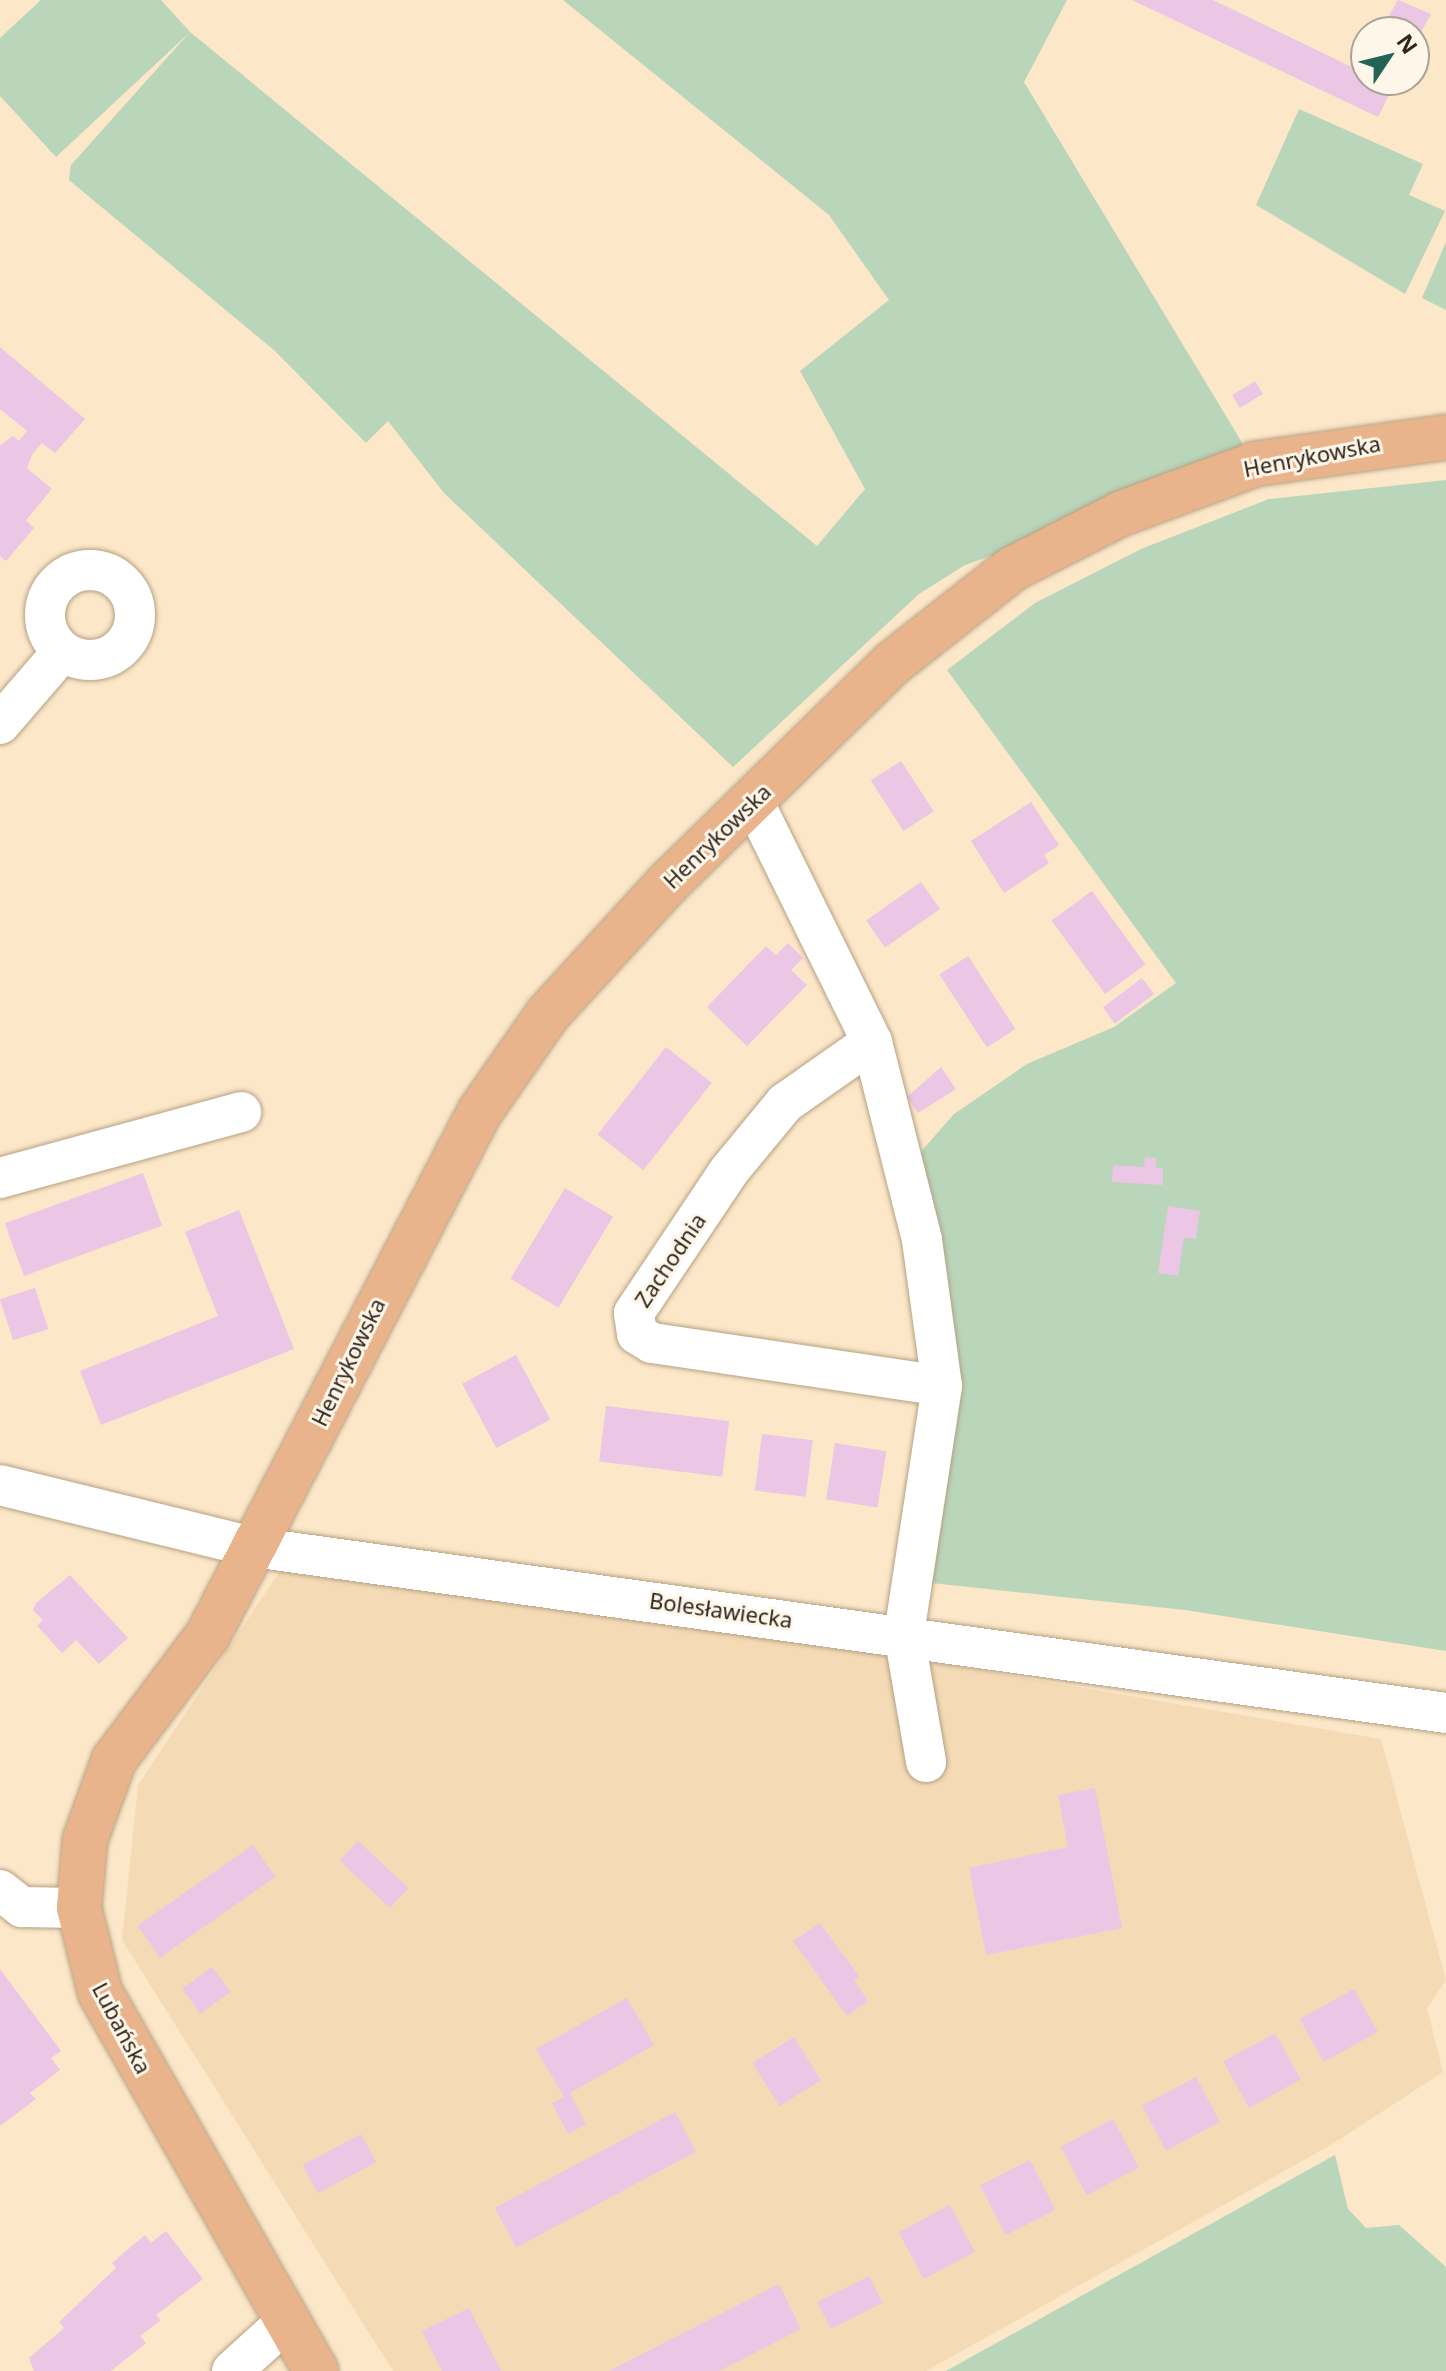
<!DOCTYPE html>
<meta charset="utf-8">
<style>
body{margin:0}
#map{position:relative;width:1446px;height:2371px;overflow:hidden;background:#fce7c8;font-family:"Noto Sans",sans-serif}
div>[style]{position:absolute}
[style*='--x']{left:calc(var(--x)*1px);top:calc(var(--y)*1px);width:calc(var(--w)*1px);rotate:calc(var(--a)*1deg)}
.built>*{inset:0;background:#f5dab6}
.green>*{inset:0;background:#b9d5ba}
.building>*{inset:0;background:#ebc6e5;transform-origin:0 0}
.roads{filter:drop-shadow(0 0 2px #b5a184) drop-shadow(0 0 2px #b5a184)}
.minor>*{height:40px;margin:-20px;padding:0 20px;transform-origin:20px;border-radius:20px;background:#fff}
.minor>.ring{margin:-20px;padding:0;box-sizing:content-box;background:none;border:40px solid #fff;border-radius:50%}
.major>*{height:44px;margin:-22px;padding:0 22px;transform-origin:22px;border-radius:22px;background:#e9b48b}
span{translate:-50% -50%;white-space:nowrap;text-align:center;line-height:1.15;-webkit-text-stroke:6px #fff6ea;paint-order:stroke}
.street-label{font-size:22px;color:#2e261b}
.north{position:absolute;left:1350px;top:16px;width:80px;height:80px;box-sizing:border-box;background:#fff6ea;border:2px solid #aba397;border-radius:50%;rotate:55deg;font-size:22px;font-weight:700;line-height:32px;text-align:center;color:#2e261b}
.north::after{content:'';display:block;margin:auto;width:28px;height:36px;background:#216455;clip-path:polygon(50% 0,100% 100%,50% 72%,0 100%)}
</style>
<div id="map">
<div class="built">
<div style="clip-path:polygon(283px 1566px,762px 1633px,1381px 1739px,1446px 1980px,1427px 2008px,1443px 2072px,1331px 2145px,926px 2371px,393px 2371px,122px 1940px,138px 1785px)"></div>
</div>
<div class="green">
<div style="clip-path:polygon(41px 0,161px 0,190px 32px,817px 546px,865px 489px,800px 371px,889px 300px,829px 215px,563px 0,1067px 0,1024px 82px,1255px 464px,965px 565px,919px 594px,733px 767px,444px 493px,388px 421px,366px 443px,275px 351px,69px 180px,71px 165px,190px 32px,56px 157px,0 96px,0 38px)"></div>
<div style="clip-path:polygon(1299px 109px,1423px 164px,1409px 195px,1445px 211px,1405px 294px,1256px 205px)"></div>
<div style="clip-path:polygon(1446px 242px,1446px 310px,1422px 298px)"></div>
<div style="clip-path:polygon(1446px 480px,1446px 1651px,1185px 1610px,922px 1582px,918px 1155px,954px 1114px,1027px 1064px,1114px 1027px,1176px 983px,947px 670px,1035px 603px,1141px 549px,1269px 499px)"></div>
<div style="clip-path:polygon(1335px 2155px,1348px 2209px,1366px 2228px,1399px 2225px,1446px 2267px,1446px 2371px,946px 2371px)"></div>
</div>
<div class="building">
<div style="clip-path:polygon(1132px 0,1213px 0,1360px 71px,1366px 59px,1366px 80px,1396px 80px,1378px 117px)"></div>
<div style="clip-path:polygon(1398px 0,1431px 14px,1414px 45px,1414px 32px,1380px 32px)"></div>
<div style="clip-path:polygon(0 347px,85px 419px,55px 453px,42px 443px,33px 453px,27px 468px,52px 489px,26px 520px,34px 528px,6px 561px,0 556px,0 445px,13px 436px,19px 441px,27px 431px,0 409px)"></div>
<div style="left:1255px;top:381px;width:15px;height:27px;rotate:58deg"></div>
<div style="left:901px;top:761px;width:60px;height:36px;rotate:57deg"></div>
<div style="clip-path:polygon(1031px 802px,1059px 845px,1044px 855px,1049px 863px,1004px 893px,971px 841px)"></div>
<div style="left:921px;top:882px;width:33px;height:67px;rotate:55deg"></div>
<div style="left:1092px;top:891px;width:91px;height:50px;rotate:54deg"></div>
<div style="clip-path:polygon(788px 943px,803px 958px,791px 970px,807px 985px,747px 1046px,707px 1007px,766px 946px,776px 955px)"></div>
<div style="left:968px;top:956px;width:87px;height:34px;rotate:57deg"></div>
<div style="left:1142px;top:978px;width:20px;height:49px;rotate:53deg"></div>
<div style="left:666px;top:1047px;width:58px;height:111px;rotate:38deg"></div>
<div style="clip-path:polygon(941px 1067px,956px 1089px,918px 1113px,907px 1097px)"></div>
<div style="clip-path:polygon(1145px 1157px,1156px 1158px,1156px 1168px,1163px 1168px,1163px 1185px,1112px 1182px,1113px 1165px,1144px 1167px)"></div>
<div style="left:143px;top:1173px;width:56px;height:147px;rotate:70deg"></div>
<div style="left:565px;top:1188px;width:56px;height:106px;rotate:31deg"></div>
<div style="clip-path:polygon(1168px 1206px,1200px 1211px,1196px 1239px,1184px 1238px,1178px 1276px,1158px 1273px)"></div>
<div style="clip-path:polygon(239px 1210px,294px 1349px,101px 1425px,80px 1371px,218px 1316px,185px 1232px)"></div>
<div style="left:35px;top:1288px;width:43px;height:37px;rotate:72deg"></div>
<div style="left:516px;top:1355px;width:73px;height:61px;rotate:62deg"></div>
<div style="left:606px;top:1406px;width:124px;height:56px;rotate:7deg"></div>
<div style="left:762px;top:1434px;width:51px;height:57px;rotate:7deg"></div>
<div style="left:835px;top:1443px;width:52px;height:57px;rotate:9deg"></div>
<div style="clip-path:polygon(70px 1575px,128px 1638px,99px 1664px,76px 1640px,62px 1653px,37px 1626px,43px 1620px,33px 1610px,36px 1603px)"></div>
<div style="clip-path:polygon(1095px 1788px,1122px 1928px,986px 1955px,969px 1868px,1068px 1847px,1058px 1795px)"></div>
<div style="left:358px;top:1841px;width:69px;height:27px;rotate:43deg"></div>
<div style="left:253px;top:1845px;width:39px;height:141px;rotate:55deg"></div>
<div style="clip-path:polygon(820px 1923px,859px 1976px,854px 1980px,868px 2001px,847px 2016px,793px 1941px)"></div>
<div style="left:212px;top:1967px;width:31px;height:37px;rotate:54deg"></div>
<div style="clip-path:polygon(0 1969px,61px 2051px,51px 2058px,60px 2070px,30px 2093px,36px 2099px,0 2126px)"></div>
<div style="left:1354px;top:1989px;width:49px;height:62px;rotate:61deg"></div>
<div style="clip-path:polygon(627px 1998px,654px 2045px,570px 2093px,586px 2124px,568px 2134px,552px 2103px,564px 2097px,536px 2049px)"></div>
<div style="left:1275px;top:2033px;width:53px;height:59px;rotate:61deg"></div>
<div style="left:794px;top:2037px;width:51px;height:49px;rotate:58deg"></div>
<div style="left:1196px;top:2077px;width:51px;height:61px;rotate:62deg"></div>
<div style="left:675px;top:2112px;width:45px;height:204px;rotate:62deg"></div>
<div style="left:1113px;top:2119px;width:55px;height:59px;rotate:62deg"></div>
<div style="left:361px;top:2134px;width:32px;height:66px;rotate:62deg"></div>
<div style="left:1030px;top:2160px;width:56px;height:56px;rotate:63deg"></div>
<div style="left:950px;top:2205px;width:53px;height:58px;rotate:62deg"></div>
<div style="clip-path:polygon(166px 2231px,203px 2279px,156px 2315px,161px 2320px,140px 2336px,146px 2343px,111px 2371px,34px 2371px,29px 2358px,64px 2328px,59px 2322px,116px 2268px,112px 2263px,145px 2235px,151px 2243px)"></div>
<div style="left:869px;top:2276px;width:30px;height:58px;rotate:63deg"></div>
<div style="clip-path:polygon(779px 2284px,801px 2329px,719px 2371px,609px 2371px)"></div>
<div style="clip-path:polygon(469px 2308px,501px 2371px,442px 2371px,422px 2331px)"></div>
</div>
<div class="roads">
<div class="minor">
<div class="ring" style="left:45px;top:570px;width:50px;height:50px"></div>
<div style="--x:0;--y:724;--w:95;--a:-49.3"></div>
<div style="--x:753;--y:801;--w:269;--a:63.7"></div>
<div style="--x:872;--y:1042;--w:204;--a:75.8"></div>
<div style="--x:922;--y:1240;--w:147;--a:82.2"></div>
<div style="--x:942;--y:1386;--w:251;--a:98.7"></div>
<div style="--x:904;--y:1634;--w:130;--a:80.2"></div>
<div style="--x:872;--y:1042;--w:106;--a:145"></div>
<div style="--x:785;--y:1103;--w:88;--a:129.5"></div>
<div style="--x:729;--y:1171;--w:171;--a:123.8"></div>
<div style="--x:634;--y:1313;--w:21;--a:82"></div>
<div style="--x:637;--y:1334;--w:17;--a:31"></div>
<div style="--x:652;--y:1343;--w:293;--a:8.4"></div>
<div style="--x:0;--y:1178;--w:250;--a:-15.3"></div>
<div style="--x:0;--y:1485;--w:260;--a:13.8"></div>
<div style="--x:253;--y:1547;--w:1204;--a:7.92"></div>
<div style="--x:0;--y:1890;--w:28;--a:38"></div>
<div style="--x:22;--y:1907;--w:57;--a:1"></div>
<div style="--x:232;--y:2371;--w:74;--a:-42.3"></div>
</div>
<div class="major">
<div style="--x:316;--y:2371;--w:436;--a:-119.7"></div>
<div style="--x:100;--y:1992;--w:87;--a:-104"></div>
<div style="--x:79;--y:1908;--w:68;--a:-85"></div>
<div style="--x:85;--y:1840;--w:85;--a:-70.1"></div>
<div style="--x:114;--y:1760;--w:156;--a:-53.1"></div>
<div style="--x:208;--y:1635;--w:588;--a:-62.56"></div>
<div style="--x:479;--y:1113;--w:119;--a:-55.2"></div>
<div style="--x:547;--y:1015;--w:179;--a:-47.5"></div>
<div style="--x:668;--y:883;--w:316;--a:-44.4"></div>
<div style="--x:894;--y:662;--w:150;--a:-38.2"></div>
<div style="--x:1012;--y:569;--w:121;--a:-27"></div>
<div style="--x:1120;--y:514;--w:144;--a:-20.3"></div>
<div style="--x:1255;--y:464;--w:193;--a:-8"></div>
</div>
</div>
<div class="street-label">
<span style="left:1312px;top:456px;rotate:-11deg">Henrykowska</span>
<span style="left:717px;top:836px;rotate:-44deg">Henrykowska</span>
<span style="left:670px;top:1260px;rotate:-56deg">Zachodnia</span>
<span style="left:348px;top:1362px;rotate:-64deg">Henrykowska</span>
<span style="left:721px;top:1610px;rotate:8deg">Bolesławiecka</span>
<span style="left:122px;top:2028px;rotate:62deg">Lubańska</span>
</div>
<div class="north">N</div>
</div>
